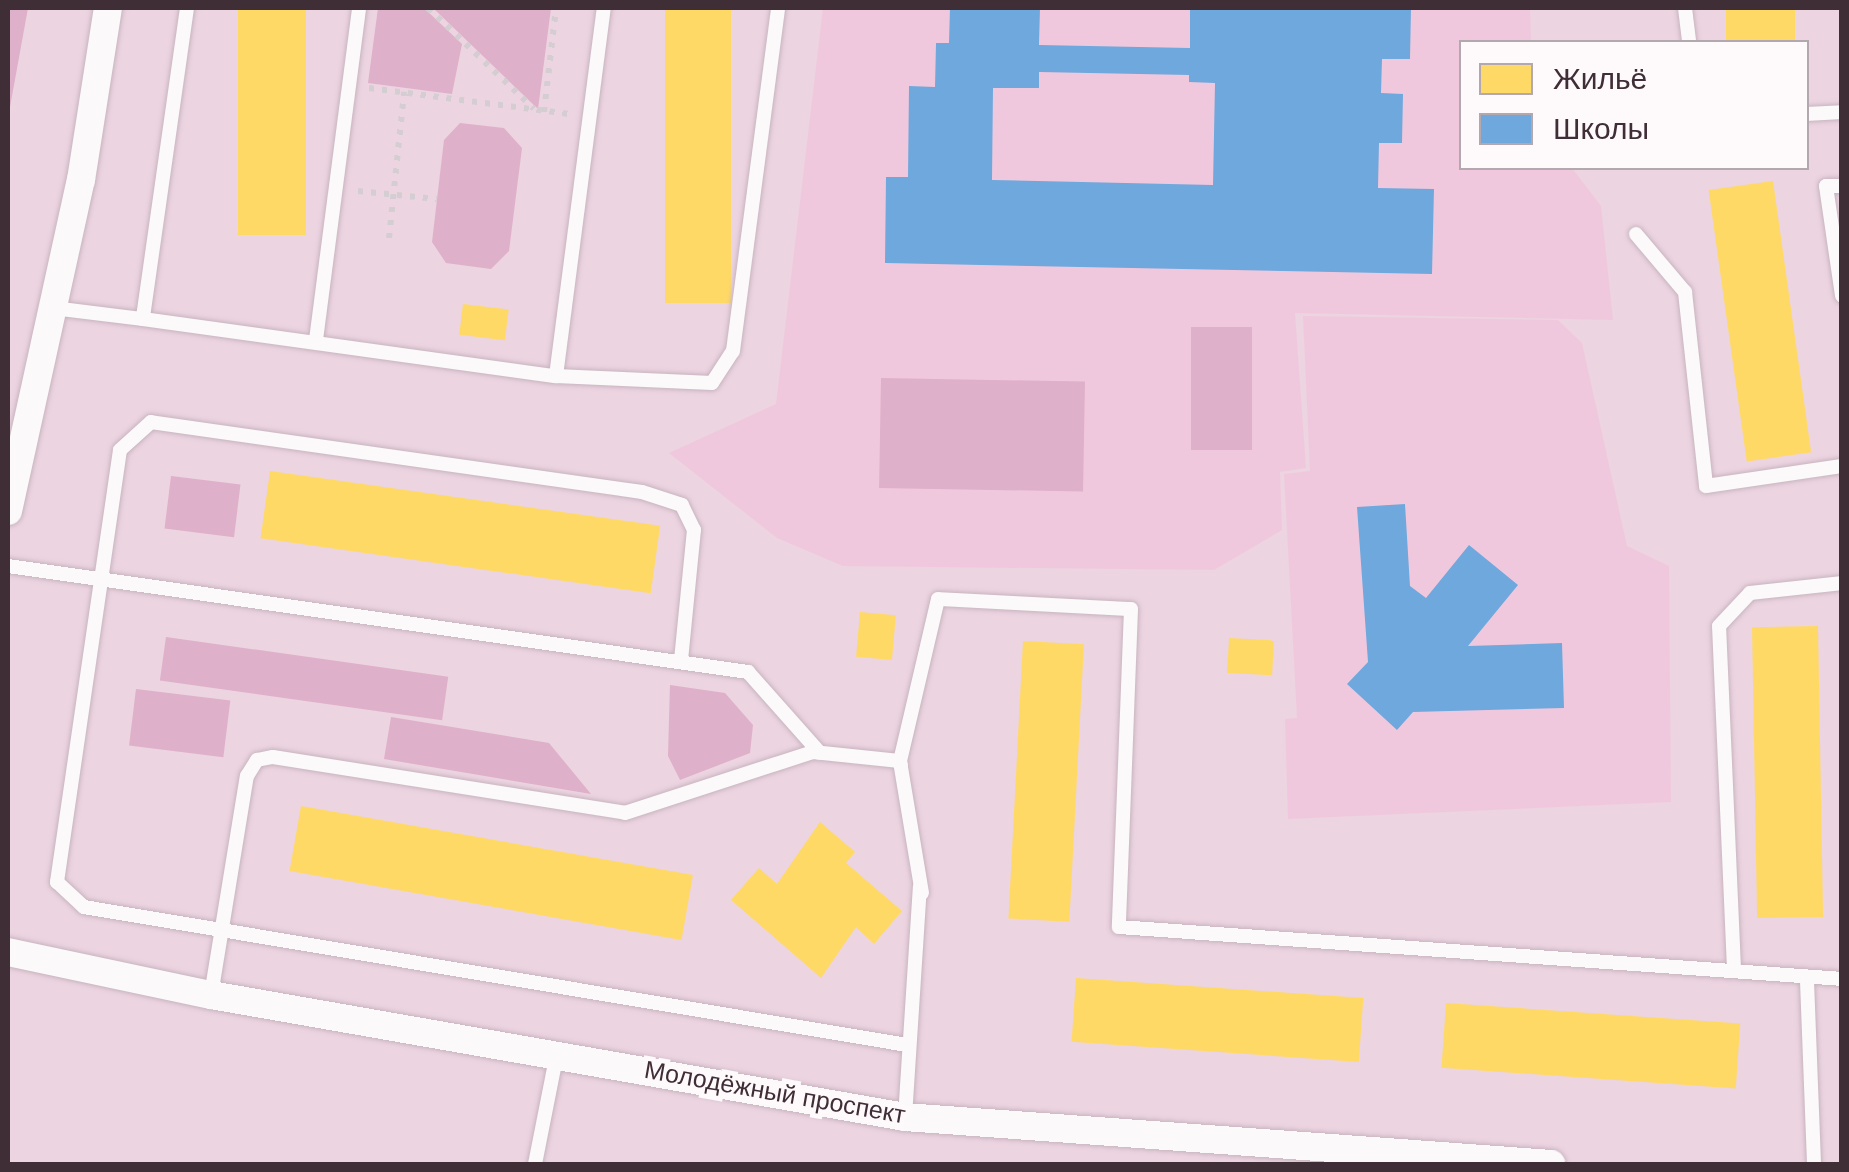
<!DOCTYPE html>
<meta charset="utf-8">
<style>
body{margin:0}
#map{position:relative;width:1849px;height:1172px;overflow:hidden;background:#ecd4e1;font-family:Helvetica,sans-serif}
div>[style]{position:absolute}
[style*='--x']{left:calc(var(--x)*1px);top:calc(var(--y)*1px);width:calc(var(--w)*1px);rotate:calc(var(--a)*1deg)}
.built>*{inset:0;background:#f0c8dd}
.green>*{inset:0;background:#dfb0c9;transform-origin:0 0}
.homes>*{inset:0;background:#ffd966;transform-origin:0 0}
.schools>*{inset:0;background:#6fa8dc}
.path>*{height:6px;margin-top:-3px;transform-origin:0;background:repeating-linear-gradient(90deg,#d4cdd1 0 5px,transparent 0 13px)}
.roads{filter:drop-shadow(0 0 2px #c7b4be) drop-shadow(0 0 2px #c7b4be)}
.lane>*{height:14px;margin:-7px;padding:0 7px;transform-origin:7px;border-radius:7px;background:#fcf9fa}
.street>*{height:28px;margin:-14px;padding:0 14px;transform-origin:14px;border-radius:14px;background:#fcf9fa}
span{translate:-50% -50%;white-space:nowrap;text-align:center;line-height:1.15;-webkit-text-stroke:10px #fef9fb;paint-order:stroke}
.street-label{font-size:25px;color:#402e37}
.frame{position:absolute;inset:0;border:10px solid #402e37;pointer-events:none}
.legend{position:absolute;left:1459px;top:40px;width:350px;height:130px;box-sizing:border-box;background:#fef9fb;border:2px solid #b2a8ad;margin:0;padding:12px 18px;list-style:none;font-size:30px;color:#402e37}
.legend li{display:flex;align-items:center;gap:20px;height:50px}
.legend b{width:50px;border:2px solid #b2a8ad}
</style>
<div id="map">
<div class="built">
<div style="clip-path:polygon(823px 8px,1530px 8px,1531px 42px,1462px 42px,1462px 168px,1572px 168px,1601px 206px,1613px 320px,1295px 313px,1306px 468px,1280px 472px,1282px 530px,1214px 570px,843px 566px,777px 538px,669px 453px,776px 404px)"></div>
<div style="clip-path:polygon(1303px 316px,1558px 320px,1582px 343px,1627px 546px,1669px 566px,1671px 802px,1288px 819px,1285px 719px,1297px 718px,1284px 474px,1310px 471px)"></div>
</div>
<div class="green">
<div style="clip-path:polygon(8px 8px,28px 8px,8px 118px)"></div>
<div style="clip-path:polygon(378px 8px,424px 8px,462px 44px,452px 94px,368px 83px)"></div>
<div style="clip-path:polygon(433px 8px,551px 8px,538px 109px)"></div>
<div style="clip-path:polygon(460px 123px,504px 128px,522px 148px,509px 251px,491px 269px,446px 263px,432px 242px,444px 140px)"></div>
<div style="left:1191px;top:327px;width:61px;height:123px"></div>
<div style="left:881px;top:378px;width:204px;height:110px;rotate:1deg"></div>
<div style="left:171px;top:476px;width:70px;height:53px;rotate:7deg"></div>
<div style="left:166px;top:637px;width:285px;height:44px;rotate:8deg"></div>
<div style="clip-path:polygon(670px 685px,725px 693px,753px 725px,750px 753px,680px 780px,668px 756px)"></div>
<div style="left:136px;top:689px;width:95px;height:57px;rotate:7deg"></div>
<div style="clip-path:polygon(391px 717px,549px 743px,591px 794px,384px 759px)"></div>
</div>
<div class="homes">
<div style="left:238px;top:8px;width:68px;height:227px"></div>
<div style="left:665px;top:8px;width:66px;height:295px"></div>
<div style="left:1726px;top:8px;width:69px;height:34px"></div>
<div style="left:1773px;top:181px;width:274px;height:65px;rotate:82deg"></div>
<div style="left:463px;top:304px;width:46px;height:31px;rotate:7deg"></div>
<div style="left:270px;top:471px;width:394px;height:68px;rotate:8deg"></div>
<div style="left:860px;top:612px;width:36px;height:45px;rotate:5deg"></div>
<div style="left:1818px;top:626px;width:291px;height:66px;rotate:89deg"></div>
<div style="left:1229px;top:638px;width:45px;height:35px;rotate:3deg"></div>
<div style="left:1023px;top:641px;width:61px;height:278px;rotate:3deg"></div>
<div style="left:301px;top:806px;width:398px;height:66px;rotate:10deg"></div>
<div style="clip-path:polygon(820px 822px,855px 852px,846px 863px,902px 911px,874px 944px,856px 927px,821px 978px,731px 900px,759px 868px,777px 884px)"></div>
<div style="left:1076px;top:978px;width:288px;height:64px;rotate:4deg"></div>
<div style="left:1446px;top:1003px;width:295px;height:65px;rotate:4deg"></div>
</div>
<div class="schools">
<div style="clip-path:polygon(evenodd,950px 8px,1040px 8px,1039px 45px,1190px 48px,1190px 8px,1411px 8px,1410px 59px,1382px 59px,1381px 93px,1403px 94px,1402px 143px,1379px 143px,1378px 188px,1434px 189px,1432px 274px,885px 263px,886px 177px,908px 177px,909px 86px,935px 87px,936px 43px,949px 43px,950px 8px,1039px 72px,1189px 75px,1189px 82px,1215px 83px,1213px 185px,992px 180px,993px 88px,1039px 88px,1039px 72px)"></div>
<div style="clip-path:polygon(1405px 504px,1410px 586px,1426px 598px,1469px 545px,1518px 585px,1468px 646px,1562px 643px,1564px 708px,1413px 712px,1397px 730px,1347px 684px,1368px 662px,1357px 507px)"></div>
</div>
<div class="path">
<div style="--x:428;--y:8;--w:146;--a:43.6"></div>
<div style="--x:369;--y:88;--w:202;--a:7.4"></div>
<div style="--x:544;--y:112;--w:105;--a:-83.4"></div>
<div style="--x:358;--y:191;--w:79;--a:5.8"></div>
<div style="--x:389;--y:238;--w:147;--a:-84.1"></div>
</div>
<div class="roads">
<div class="lane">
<div style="--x:187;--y:8;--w:314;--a:98.1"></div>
<div style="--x:143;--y:319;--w:417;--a:7.9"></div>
<div style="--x:556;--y:376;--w:156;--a:2.6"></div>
<div style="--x:712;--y:383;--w:38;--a:-57"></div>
<div style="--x:733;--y:351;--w:346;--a:-82.5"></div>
<div style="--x:1685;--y:8;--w:34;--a:83"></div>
<div style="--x:1806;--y:114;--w:36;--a:-3"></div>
<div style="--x:1842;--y:186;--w:16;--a:180"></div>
<div style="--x:1826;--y:186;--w:111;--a:81.7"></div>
<div style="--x:1636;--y:234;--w:76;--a:49.8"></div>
<div style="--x:1685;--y:292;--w:195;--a:83.8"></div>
<div style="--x:1706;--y:486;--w:137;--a:-8.4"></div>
<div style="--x:53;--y:308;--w:91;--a:7"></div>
<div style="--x:316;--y:340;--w:335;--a:-82.6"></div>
<div style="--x:556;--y:376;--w:371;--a:-82.6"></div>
<div style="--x:8;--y:566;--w:748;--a:8.15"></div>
<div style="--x:748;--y:672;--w:108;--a:48.4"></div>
<div style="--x:681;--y:660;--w:131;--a:-84.3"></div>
<div style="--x:694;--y:530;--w:28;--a:-116"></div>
<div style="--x:682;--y:505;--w:42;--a:-162"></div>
<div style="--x:642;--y:492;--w:496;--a:-171.9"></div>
<div style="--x:151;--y:422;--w:42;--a:137.9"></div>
<div style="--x:120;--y:450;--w:437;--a:98.3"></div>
<div style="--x:57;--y:882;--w:37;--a:43"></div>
<div style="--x:84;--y:907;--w:834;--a:9.52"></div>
<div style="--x:922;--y:893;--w:134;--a:-99.5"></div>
<div style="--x:900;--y:761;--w:166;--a:-76.8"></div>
<div style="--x:938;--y:599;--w:193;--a:3"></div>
<div style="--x:1131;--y:609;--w:318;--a:92.2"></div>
<div style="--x:1119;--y:927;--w:725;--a:4.11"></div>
<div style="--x:1734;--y:969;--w:343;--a:-92.5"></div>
<div style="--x:1719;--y:626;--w:45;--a:-46.8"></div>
<div style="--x:1750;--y:593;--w:93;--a:-6.2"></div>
<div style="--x:1807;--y:981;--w:183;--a:87.8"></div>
<div style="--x:211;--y:995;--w:222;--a:-80.7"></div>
<div style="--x:247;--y:776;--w:19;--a:-58"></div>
<div style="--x:257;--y:760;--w:16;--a:-11"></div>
<div style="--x:273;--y:757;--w:356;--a:9"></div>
<div style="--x:625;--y:813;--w:198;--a:-18"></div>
<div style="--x:813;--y:752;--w:87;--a:5.9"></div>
<div style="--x:900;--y:761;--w:5;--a:79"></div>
<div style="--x:905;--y:1117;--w:231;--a:-86.3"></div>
<div style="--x:535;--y:1164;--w:113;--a:-78.8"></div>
</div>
<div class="street">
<div style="--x:8;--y:511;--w:339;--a:-77.6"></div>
<div style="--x:81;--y:180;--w:174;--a:-81.1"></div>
<div style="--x:8;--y:952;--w:208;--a:12"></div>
<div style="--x:211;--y:995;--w:705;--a:9.97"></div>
<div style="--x:905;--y:1117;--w:648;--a:4.16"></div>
</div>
</div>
<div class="street-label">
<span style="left:775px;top:1092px;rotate:10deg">Молодёжный проспект</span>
</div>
<div class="frame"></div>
<ul class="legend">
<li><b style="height:28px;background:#ffd966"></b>Жильё</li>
<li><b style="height:28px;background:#6fa8dc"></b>Школы</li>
</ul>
</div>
